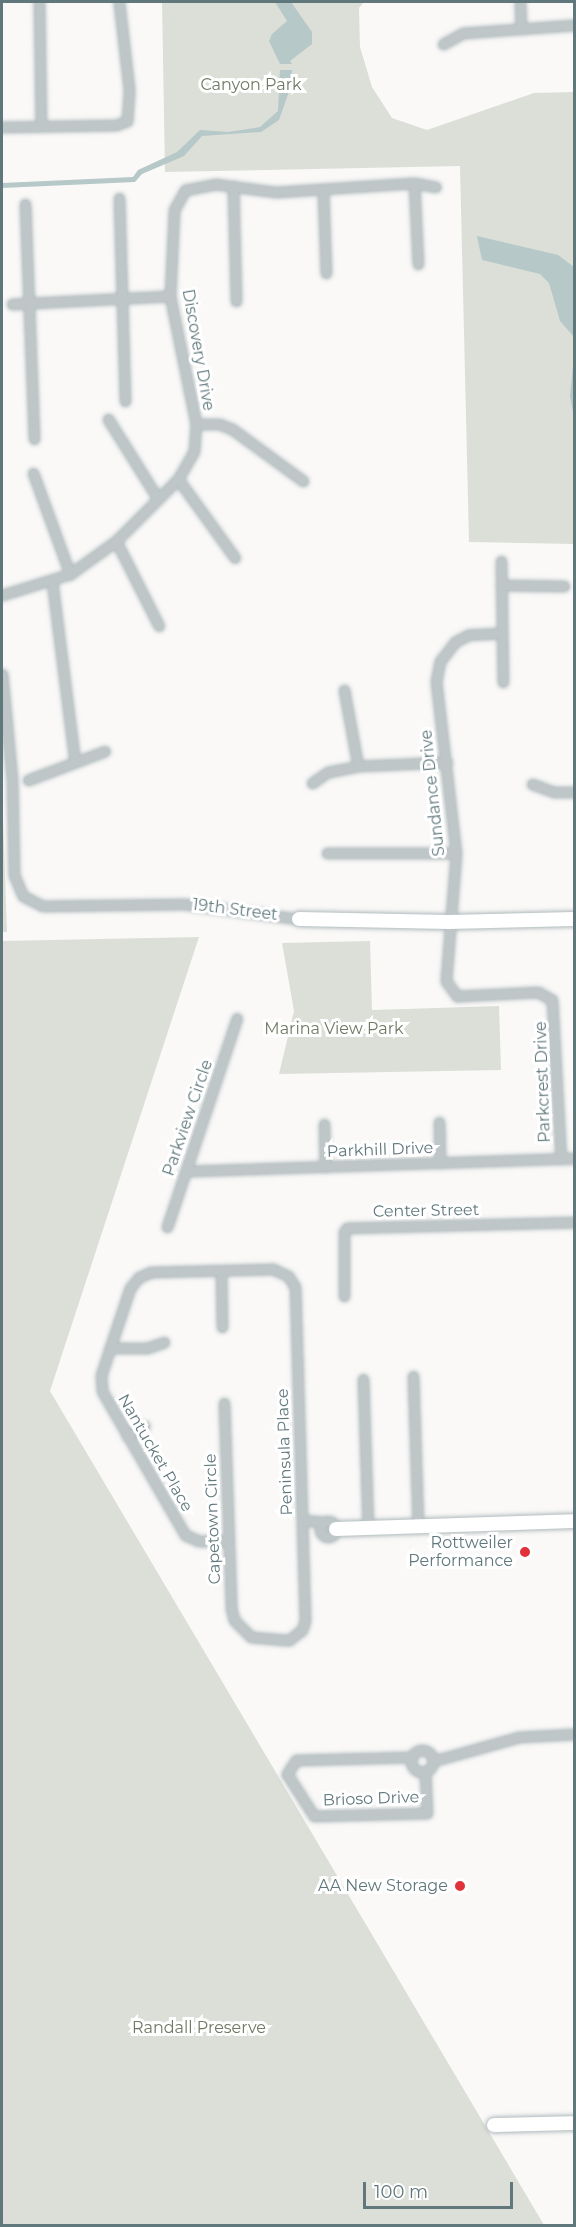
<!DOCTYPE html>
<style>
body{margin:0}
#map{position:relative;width:576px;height:2227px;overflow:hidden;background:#faf9f8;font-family:Montserrat,sans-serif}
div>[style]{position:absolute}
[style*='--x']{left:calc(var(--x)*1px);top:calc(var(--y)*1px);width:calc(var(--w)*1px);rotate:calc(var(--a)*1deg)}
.green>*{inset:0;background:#dcdfd7}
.water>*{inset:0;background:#b6c8c8}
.roads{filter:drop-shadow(0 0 2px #b1bbbd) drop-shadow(0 0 2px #b1bbbd)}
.street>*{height:9px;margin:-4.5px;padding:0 4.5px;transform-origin:4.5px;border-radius:4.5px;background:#bec6c8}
.street>.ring{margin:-4.5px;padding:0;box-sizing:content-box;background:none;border:9px solid #bec6c8;border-radius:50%}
.secondary>*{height:14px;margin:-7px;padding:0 7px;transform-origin:7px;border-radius:7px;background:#fff}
.dots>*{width:16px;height:16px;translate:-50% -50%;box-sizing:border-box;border:3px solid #fff;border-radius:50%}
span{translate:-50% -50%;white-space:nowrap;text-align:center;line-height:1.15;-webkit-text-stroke:6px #fff;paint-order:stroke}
.park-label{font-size:16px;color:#6f7a64}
.street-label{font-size:16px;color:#60787c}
.poi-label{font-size:16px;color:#60787c}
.right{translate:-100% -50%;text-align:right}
.frame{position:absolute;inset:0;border:3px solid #60787c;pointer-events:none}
.scale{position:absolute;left:363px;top:2182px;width:150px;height:27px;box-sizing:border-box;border:3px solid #60787c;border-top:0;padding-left:8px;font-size:18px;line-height:21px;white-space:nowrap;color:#60787c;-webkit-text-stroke:4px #fff;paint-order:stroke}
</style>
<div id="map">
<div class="green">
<div style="clip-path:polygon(162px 2px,364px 2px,359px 8px,360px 47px,372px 87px,392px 118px,427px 130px,534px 93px,574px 92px,574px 544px,469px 542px,460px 166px,165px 172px)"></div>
<div style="clip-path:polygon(2px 788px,7px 932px,2px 932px)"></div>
<div style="clip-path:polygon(199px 937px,50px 1391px,544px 2225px,2px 2225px,2px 941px)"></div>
<div style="clip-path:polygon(370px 941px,372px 1010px,499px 1006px,501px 1070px,279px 1074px,294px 1011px,282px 943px)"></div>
</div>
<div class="water">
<div style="clip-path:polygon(275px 2px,291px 2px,312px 32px,312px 44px,290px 61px,292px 64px,280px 64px,269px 41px,272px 34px,287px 21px)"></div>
<div style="clip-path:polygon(280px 70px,292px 70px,291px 86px,279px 120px,261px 132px,202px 136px,184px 156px,142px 174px,135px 182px,2px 188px,2px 183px,133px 177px,138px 170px,177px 152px,200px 130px,228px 132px,260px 127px,278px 111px)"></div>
<div style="clip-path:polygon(477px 236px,558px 255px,574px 267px,574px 337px,560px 321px,549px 283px,540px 274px,482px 260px)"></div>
<div style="clip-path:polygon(574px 356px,574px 418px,570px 396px)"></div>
</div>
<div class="roads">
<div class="street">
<div style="--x:39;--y:2;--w:124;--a:89.1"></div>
<div style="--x:520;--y:2;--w:24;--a:88"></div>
<div style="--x:443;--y:44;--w:23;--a:-29"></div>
<div style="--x:463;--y:33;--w:111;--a:-4.1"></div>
<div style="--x:2;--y:127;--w:114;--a:-1"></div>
<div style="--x:116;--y:125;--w:12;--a:-20"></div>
<div style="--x:127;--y:121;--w:32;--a:-86"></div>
<div style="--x:129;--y:89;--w:88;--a:-96.6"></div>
<div style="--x:414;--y:183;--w:81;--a:87.2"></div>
<div style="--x:233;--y:186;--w:115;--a:88.5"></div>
<div style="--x:323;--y:192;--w:81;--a:87.9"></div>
<div style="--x:119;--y:198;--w:203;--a:88.3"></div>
<div style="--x:25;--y:204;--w:235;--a:87.8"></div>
<div style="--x:12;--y:304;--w:158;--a:-2.9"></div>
<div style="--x:108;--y:419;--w:94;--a:58"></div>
<div style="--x:196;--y:424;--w:23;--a:0"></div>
<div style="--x:219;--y:424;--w:14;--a:21"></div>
<div style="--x:232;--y:429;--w:88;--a:36.2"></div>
<div style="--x:33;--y:473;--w:108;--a:69.9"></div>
<div style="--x:178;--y:479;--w:97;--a:54.2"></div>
<div style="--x:116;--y:541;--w:95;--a:63.2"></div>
<div style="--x:501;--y:561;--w:121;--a:89.1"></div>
<div style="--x:52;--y:581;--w:182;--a:82.8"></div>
<div style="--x:501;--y:585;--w:63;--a:0.9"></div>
<div style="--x:2;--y:595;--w:71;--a:-17.2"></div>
<div style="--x:70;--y:574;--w:57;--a:-35.7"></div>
<div style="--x:116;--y:541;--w:88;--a:-45"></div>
<div style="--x:178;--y:479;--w:32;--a:-60"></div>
<div style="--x:194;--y:451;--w:27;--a:-86"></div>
<div style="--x:196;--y:424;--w:131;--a:-101.5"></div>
<div style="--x:170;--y:296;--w:86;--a:-87.3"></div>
<div style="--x:174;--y:210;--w:23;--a:-61"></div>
<div style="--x:185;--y:190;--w:31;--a:-11"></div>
<div style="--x:215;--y:184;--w:62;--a:7.5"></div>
<div style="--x:276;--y:192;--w:138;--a:-3.7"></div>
<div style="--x:414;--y:183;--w:22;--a:10"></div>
<div style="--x:502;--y:633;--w:34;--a:177"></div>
<div style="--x:468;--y:635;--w:15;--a:152"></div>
<div style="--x:455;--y:642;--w:24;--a:128"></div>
<div style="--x:440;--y:661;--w:20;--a:101"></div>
<div style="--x:436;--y:681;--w:173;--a:83.4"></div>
<div style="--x:456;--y:853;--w:128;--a:94.5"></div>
<div style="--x:446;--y:981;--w:19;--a:54"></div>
<div style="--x:457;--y:996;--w:81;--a:-2.8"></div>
<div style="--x:538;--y:992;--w:16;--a:30"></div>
<div style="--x:552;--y:1000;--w:159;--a:86.8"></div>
<div style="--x:2;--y:674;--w:105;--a:84.6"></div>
<div style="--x:12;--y:779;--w:96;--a:88.8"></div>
<div style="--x:14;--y:875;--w:23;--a:67"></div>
<div style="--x:23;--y:896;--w:22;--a:27"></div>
<div style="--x:43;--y:906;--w:141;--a:-0.8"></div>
<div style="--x:184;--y:904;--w:116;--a:7.4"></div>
<div style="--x:344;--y:690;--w:77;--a:79.6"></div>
<div style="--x:28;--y:780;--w:82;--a:-20.6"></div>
<div style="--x:312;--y:783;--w:19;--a:-35"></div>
<div style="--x:328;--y:772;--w:31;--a:-11"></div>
<div style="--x:358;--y:766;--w:89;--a:-2.6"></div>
<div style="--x:532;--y:784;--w:23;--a:20"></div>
<div style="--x:554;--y:792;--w:20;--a:0"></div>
<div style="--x:327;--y:853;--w:129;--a:0"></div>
<div style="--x:439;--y:1122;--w:41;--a:88.6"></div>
<div style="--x:324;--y:1124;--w:43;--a:88.7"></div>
<div style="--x:186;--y:1171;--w:388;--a:-1.9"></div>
<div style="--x:167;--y:1227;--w:220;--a:-71.5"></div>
<div style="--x:221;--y:1271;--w:56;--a:89"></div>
<div style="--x:344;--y:1296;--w:64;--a:-90"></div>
<div style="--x:344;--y:1232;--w:5;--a:-53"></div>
<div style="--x:347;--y:1228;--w:227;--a:-1.5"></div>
<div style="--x:110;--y:1348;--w:37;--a:0"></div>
<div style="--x:147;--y:1348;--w:18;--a:-19"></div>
<div style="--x:413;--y:1376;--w:150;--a:88.1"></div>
<div style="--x:363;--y:1379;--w:149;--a:88.1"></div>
<div style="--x:224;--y:1403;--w:205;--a:88"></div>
<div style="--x:231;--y:1608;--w:12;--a:76"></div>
<div style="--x:234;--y:1620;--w:24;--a:45"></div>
<div style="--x:251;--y:1637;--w:38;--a:5"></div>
<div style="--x:289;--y:1640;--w:16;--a:-38"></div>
<div style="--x:302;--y:1630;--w:9;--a:-72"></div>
<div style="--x:305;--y:1621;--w:334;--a:-91.7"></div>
<div style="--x:295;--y:1287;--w:13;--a:-122"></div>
<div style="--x:288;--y:1276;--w:17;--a:-155"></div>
<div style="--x:273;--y:1269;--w:122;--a:178.6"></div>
<div style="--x:151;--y:1272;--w:13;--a:157"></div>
<div style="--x:139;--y:1277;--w:14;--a:129"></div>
<div style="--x:130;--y:1288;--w:63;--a:108.4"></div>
<div style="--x:110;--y:1348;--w:29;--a:108"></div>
<div style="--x:101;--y:1376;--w:15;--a:86"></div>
<div style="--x:102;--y:1391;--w:166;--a:60"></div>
<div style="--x:185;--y:1535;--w:15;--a:23"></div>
<div style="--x:199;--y:1541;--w:29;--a:0"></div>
<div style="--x:127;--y:1436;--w:20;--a:-30"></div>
<div style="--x:302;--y:1520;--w:22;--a:5"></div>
<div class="ring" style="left:320px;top:1521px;width:7px;height:7px"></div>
<div class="ring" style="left:411px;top:1750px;width:13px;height:13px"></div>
<div style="--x:411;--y:1757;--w:115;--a:178.5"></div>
<div style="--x:296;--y:1760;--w:17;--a:123"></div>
<div style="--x:287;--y:1774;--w:50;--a:57.3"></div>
<div style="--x:314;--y:1816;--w:113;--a:-1.5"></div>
<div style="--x:427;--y:1813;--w:42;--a:-92.7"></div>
<div style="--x:433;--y:1761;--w:89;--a:-15.6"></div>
<div style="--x:519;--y:1737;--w:55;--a:-3.1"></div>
</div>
<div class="secondary">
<div style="--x:299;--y:919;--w:150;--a:1.1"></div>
<div style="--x:449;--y:922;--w:125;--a:-1.4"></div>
<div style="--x:336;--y:1529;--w:238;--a:-1.9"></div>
<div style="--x:494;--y:2125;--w:80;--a:-1.4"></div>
</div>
</div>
<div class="dots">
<div style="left:525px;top:1552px;background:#e1313b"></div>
<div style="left:460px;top:1886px;background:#e1313b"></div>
</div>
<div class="park-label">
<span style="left:251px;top:85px">Canyon Park</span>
<span style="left:334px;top:1029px">Marina View Park</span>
<span style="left:199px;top:2028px">Randall Preserve</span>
</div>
<div class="street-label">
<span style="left:198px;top:350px;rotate:80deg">Discovery Drive</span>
<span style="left:433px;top:793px;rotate:-96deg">Sundance Drive</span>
<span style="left:235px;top:910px;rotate:7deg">19th Street</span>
<span style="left:543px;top:1082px;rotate:-92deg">Parkcrest Drive</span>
<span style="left:188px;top:1118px;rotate:-71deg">Parkview Circle</span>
<span style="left:380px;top:1150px;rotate:-2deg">Parkhill Drive</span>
<span style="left:426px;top:1211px;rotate:-1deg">Center Street</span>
<span style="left:285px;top:1452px;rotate:-92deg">Peninsula Place</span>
<span style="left:155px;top:1453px;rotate:60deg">Nantucket Place</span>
<span style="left:213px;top:1519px;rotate:-92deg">Capetown Circle</span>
<span style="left:371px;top:1799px;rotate:-2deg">Brioso Drive</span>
</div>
<div class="poi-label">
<span class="right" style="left:513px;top:1552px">Rottweiler<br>Performance</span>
<span class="right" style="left:448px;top:1886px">AA New Storage</span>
</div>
<div class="frame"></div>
<div class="scale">100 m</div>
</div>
